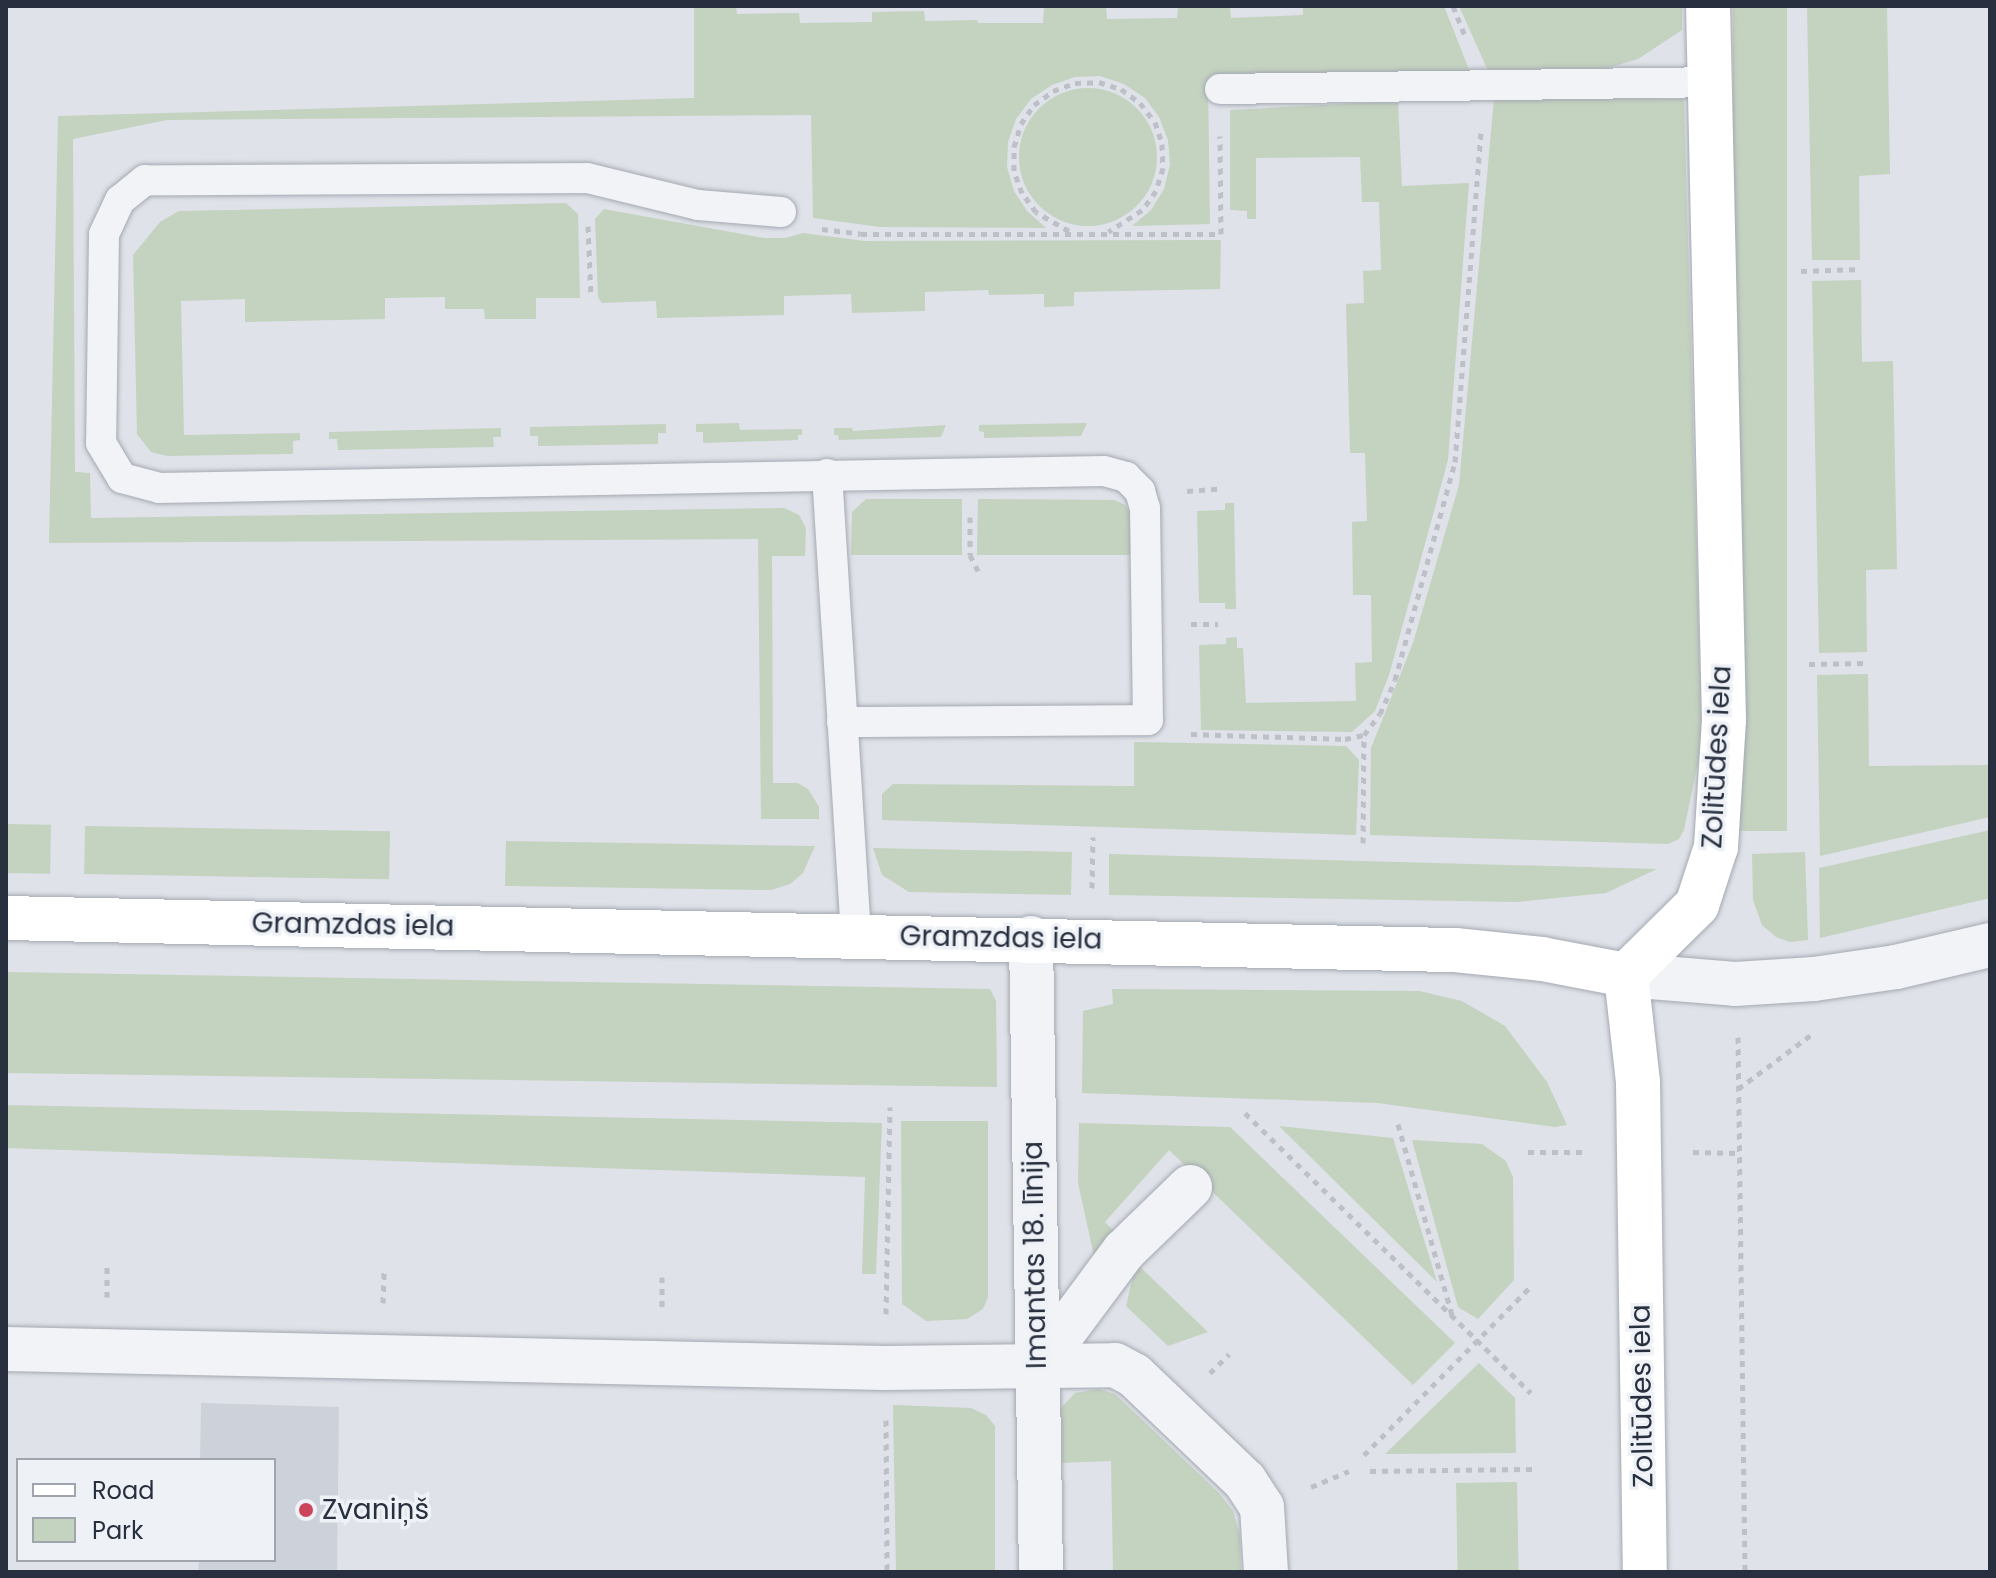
<!DOCTYPE html>
<meta charset="utf-8">
<style>
body{margin:0}
#map{position:relative;width:1996px;height:1578px;overflow:hidden;background:#dfe2e8;font-family:Poppins,sans-serif}
div>[style]{position:absolute}
[style*='--x']{left:calc(var(--x)*1px);top:calc(var(--y)*1px);width:calc(var(--w)*1px);rotate:calc(var(--a)*1deg)}
.built>*{inset:0;background:#cdd1da}
.green>*{inset:0;background:#c4d2c0;transform-origin:0 0}
.round{border-radius:50%}
.path>*{height:5px;margin-top:-2.5px;transform-origin:0;background:repeating-linear-gradient(90deg,#bdc0c6 0 6px,transparent 0 12px)}
.roads{filter:drop-shadow(0 0 2px #a4a9b2) drop-shadow(0 0 2px #a4a9b2)}
.lane>*{height:30px;margin:-15px;padding:0 15px;transform-origin:15px;border-radius:15px;background:#f1f3f6}
.street>*{height:44px;margin:-22px;padding:0 22px;transform-origin:22px;border-radius:22px;background:#f1f3f6}
.secondary>*{height:44px;margin:-22px;padding:0 22px;transform-origin:22px;border-radius:22px;background:#fff}
.dots>*{width:22px;height:22px;translate:-50% -50%;box-sizing:border-box;border:4px solid #eef1f6;border-radius:50%}
span{translate:-50% -50%;white-space:nowrap;text-align:center;line-height:1.15;-webkit-text-stroke:7px #eef1f6;paint-order:stroke}
.street-label{font-size:28px;color:#28303f}
.poi-label{font-size:28px;color:#28303f}
.left{translate:0 -50%;text-align:left}
.frame{position:absolute;inset:0;border:8px solid #28303f;pointer-events:none}
.legend{position:absolute;left:16px;top:1458px;width:260px;height:104px;box-sizing:border-box;background:#eef1f6;border:2px solid #9fa4ad;margin:0;padding:10px 14px;list-style:none;font-size:24px;color:#28303f}
.legend li{display:flex;align-items:center;gap:16px;height:40px}
.legend b{width:40px;border:2px solid #9fa4ad}
</style>
<div id="map">
<div class="built">
<div style="clip-path:polygon(201px 1403px,339px 1407px,337px 1572px,198px 1572px,199px 1560px,274px 1560px,274px 1460px,200px 1460px)"></div>
</div>
<div class="green">
<div style="clip-path:polygon(694px 6px,736px 6px,737px 14px,799px 13px,800px 23px,872px 22px,872px 12px,924px 11px,925px 21px,977px 20px,978px 23px,1043px 23px,1044px 8px,1106px 6px,1107px 19px,1177px 18px,1178px 7px,1230px 6px,1231px 18px,1303px 15px,1303px 6px,1444px 6px,1470px 72px,1208px 79px,1210px 224px,1132px 226px,1151px 210px,1164px 189px,1170px 165px,1168px 140px,1159px 117px,1145px 98px,1124px 84px,1100px 76px,1075px 77px,1052px 85px,1031px 99px,1016px 119px,1008px 142px,1007px 167px,1014px 191px,1027px 211px,1046px 228px,880px 227px,813px 218px,811px 115px,167px 120px,73px 139px,75px 472px,90px 473px,91px 518px,784px 508px,799px 515px,806px 528px,805px 556px,772px 556px,773px 783px,798px 783px,808px 789px,819px 807px,819px 819px,761px 819px,758px 539px,49px 543px,58px 116px,694px 98px)"></div>
<div style="clip-path:polygon(1459px 6px,1682px 6px,1682px 30px,1638px 59px,1584px 75px,1489px 73px)"></div>
<div style="left:1733px;top:6px;width:54px;height:825px"></div>
<div style="clip-path:polygon(1807px 6px,1887px 6px,1890px 174px,1859px 176px,1860px 260px,1812px 260px)"></div>
<div class="round" style="left:1019px;top:88px;width:138px;height:138px"></div>
<div style="clip-path:polygon(1494px 98px,1684px 99px,1702px 743px,1684px 830px,1679px 839px,1668px 844px,1370px 835px,1371px 748px,1413px 643px,1459px 485px)"></div>
<div style="clip-path:polygon(1398px 101px,1402px 186px,1469px 183px,1448px 460px,1389px 675px,1375px 711px,1352px 732px,1201px 730px,1199px 645px,1226px 644px,1226px 638px,1237px 637px,1237px 648px,1243px 648px,1246px 703px,1356px 701px,1355px 663px,1372px 662px,1371px 595px,1353px 595px,1352px 522px,1367px 521px,1365px 453px,1350px 453px,1346px 304px,1364px 303px,1363px 271px,1381px 270px,1379px 202px,1362px 202px,1360px 157px,1256px 158px,1256px 219px,1247px 219px,1247px 211px,1230px 210px,1230px 110px)"></div>
<div style="clip-path:polygon(566px 203px,578px 214px,580px 298px,536px 298px,536px 319px,485px 319px,484px 309px,445px 309px,445px 297px,385px 298px,385px 319px,245px 322px,245px 299px,181px 301px,184px 435px,300px 433px,300px 440px,293px 441px,293px 454px,167px 456px,151px 452px,137px 434px,133px 255px,160px 222px,179px 211px)"></div>
<div style="clip-path:polygon(604px 209px,764px 238px,785px 238px,803px 233px,865px 241px,1221px 240px,1220px 289px,1074px 292px,1074px 306px,1044px 307px,1044px 294px,989px 295px,988px 290px,925px 292px,925px 311px,852px 313px,851px 294px,784px 296px,784px 315px,657px 318px,656px 301px,602px 303px,598px 297px,595px 219px)"></div>
<div style="clip-path:polygon(1861px 280px,1862px 362px,1893px 361px,1897px 569px,1866px 570px,1867px 652px,1819px 653px,1812px 281px)"></div>
<div style="clip-path:polygon(739px 423px,740px 430px,802px 429px,802px 435px,798px 435px,798px 440px,703px 443px,703px 432px,696px 432px,696px 424px)"></div>
<div style="clip-path:polygon(1087px 423px,1081px 436px,984px 438px,984px 432px,979px 431px,979px 425px)"></div>
<div style="clip-path:polygon(666px 424px,666px 433px,658px 433px,658px 444px,538px 446px,538px 436px,530px 436px,530px 427px)"></div>
<div style="clip-path:polygon(946px 425px,941px 437px,839px 440px,838px 435px,834px 435px,834px 428px,852px 428px,853px 431px)"></div>
<div style="clip-path:polygon(501px 428px,501px 437px,493px 437px,494px 447px,338px 450px,337px 439px,329px 439px,329px 432px)"></div>
<div style="clip-path:polygon(866px 499px,962px 499px,962px 555px,851px 555px,852px 512px)"></div>
<div style="clip-path:polygon(978px 499px,1115px 500px,1125px 505px,1131px 515px,1132px 555px,977px 555px)"></div>
<div style="clip-path:polygon(1225px 503px,1234px 503px,1236px 609px,1225px 609px,1225px 603px,1199px 603px,1197px 511px,1225px 510px)"></div>
<div style="clip-path:polygon(1868px 674px,1869px 766px,1990px 765px,1990px 817px,1820px 856px,1817px 675px)"></div>
<div style="clip-path:polygon(1134px 742px,1346px 746px,1359px 760px,1356px 835px,882px 820px,882px 794px,893px 784px,1134px 786px)"></div>
<div style="left:6px;top:824px;width:45px;height:49px;rotate:1deg"></div>
<div style="left:85px;top:826px;width:305px;height:48px;rotate:1deg"></div>
<div style="clip-path:polygon(1990px 830px,1990px 898px,1820px 938px,1819px 868px)"></div>
<div style="clip-path:polygon(506px 841px,815px 846px,803px 873px,790px 884px,771px 890px,505px 886px)"></div>
<div style="clip-path:polygon(873px 848px,1072px 852px,1071px 895px,909px 892px,882px 875px)"></div>
<div style="clip-path:polygon(1805px 852px,1808px 940px,1790px 942px,1776px 937px,1762px 925px,1753px 900px,1752px 854px)"></div>
<div style="clip-path:polygon(1109px 854px,1657px 869px,1606px 893px,1517px 902px,1109px 895px)"></div>
<div style="clip-path:polygon(6px 972px,990px 989px,996px 1001px,997px 1087px,6px 1073px)"></div>
<div style="clip-path:polygon(1112px 989px,1419px 991px,1462px 1001px,1505px 1026px,1547px 1082px,1567px 1125px,1555px 1127px,1377px 1103px,1082px 1093px,1083px 1011px,1113px 1004px)"></div>
<div style="clip-path:polygon(6px 1105px,882px 1123px,876px 1274px,862px 1274px,865px 1177px,6px 1148px)"></div>
<div style="clip-path:polygon(901px 1121px,988px 1121px,988px 1297px,983px 1309px,967px 1319px,926px 1321px,902px 1304px)"></div>
<div style="clip-path:polygon(1079px 1123px,1230px 1127px,1455px 1343px,1413px 1385px,1169px 1150px,1105px 1222px,1114px 1231px,1094px 1256px,1078px 1183px)"></div>
<div style="clip-path:polygon(1279px 1126px,1393px 1138px,1437px 1282px)"></div>
<div style="clip-path:polygon(1412px 1140px,1482px 1144px,1506px 1161px,1513px 1177px,1514px 1280px,1478px 1319px,1458px 1307px)"></div>
<div style="clip-path:polygon(1136px 1263px,1208px 1332px,1168px 1346px,1126px 1306px)"></div>
<div style="clip-path:polygon(1479px 1363px,1515px 1398px,1516px 1453px,1385px 1454px)"></div>
<div style="clip-path:polygon(1099px 1389px,1115px 1394px,1219px 1493px,1233px 1511px,1240px 1535px,1241px 1572px,1113px 1572px,1111px 1461px,1058px 1463px,1059px 1410px,1075px 1393px)"></div>
<div style="clip-path:polygon(893px 1405px,971px 1408px,986px 1415px,995px 1426px,995px 1572px,896px 1572px)"></div>
<div style="left:1517px;top:1482px;width:90px;height:61px;rotate:89deg"></div>
</div>
<div class="path">
<div style="--x:1453;--y:6;--w:35;--a:68"></div>
<div style="--x:588;--y:226;--w:71;--a:87.6"></div>
<div style="--x:822;--y:229;--w:39;--a:7"></div>
<div style="--x:861;--y:234;--w:360;--a:0"></div>
<div style="--x:1221;--y:234;--w:98;--a:-90.6"></div>
<div style="--x:1069;--y:231;--w:38;--a:-150"></div>
<div style="--x:1036;--y:212;--w:24;--a:-126"></div>
<div style="--x:1022;--y:193;--w:23;--a:-110"></div>
<div style="--x:1014;--y:171;--w:24;--a:-90"></div>
<div style="--x:1014;--y:147;--w:24;--a:-73"></div>
<div style="--x:1021;--y:124;--w:23;--a:-56"></div>
<div style="--x:1034;--y:105;--w:24;--a:-36"></div>
<div style="--x:1053;--y:91;--w:23;--a:-20"></div>
<div style="--x:1075;--y:83;--w:24;--a:-2"></div>
<div style="--x:1099;--y:82;--w:23;--a:18"></div>
<div style="--x:1121;--y:89;--w:24;--a:36"></div>
<div style="--x:1140;--y:103;--w:24;--a:52"></div>
<div style="--x:1155;--y:122;--w:23;--a:72"></div>
<div style="--x:1162;--y:144;--w:24;--a:88"></div>
<div style="--x:1163;--y:168;--w:24;--a:107"></div>
<div style="--x:1156;--y:191;--w:24;--a:126"></div>
<div style="--x:1142;--y:210;--w:40;--a:147.1"></div>
<div style="--x:1801;--y:271;--w:60;--a:-1.9"></div>
<div style="--x:1187;--y:491;--w:31;--a:-4"></div>
<div style="--x:970;--y:517;--w:38;--a:90"></div>
<div style="--x:970;--y:555;--w:18;--a:63"></div>
<div style="--x:1191;--y:624;--w:27;--a:0"></div>
<div style="--x:1809;--y:664;--w:58;--a:-1"></div>
<div style="--x:1191;--y:734;--w:154;--a:1.9"></div>
<div style="--x:1345;--y:739;--w:19;--a:-12"></div>
<div style="--x:1364;--y:735;--w:26;--a:-53"></div>
<div style="--x:1380;--y:714;--w:37;--a:-66"></div>
<div style="--x:1395;--y:680;--w:226;--a:-74.6"></div>
<div style="--x:1455;--y:462;--w:330;--a:-85.5"></div>
<div style="--x:1363;--y:843;--w:108;--a:-89.5"></div>
<div style="--x:1092;--y:888;--w:51;--a:-88.9"></div>
<div style="--x:1738;--y:1037;--w:535;--a:89.25"></div>
<div style="--x:1738;--y:1089;--w:92;--a:-36.6"></div>
<div style="--x:1245;--y:1113;--w:400;--a:44.4"></div>
<div style="--x:1398;--y:1124;--w:198;--a:74.2"></div>
<div style="--x:1528;--y:1152;--w:59;--a:0"></div>
<div style="--x:1693;--y:1152;--w:45;--a:1.3"></div>
<div style="--x:662;--y:1277;--w:35;--a:90"></div>
<div style="--x:107;--y:1297;--w:31;--a:-90"></div>
<div style="--x:383;--y:1303;--w:31;--a:-88"></div>
<div style="--x:886;--y:1314;--w:207;--a:-88.9"></div>
<div style="--x:1210;--y:1373;--w:27;--a:-45"></div>
<div style="--x:886;--y:1420;--w:152;--a:89.6"></div>
<div style="--x:1364;--y:1455;--w:235;--a:-45.3"></div>
<div style="--x:1370;--y:1471;--w:162;--a:-0.7"></div>
<div style="--x:1311;--y:1487;--w:41;--a:-22.8"></div>
</div>
<div class="roads">
<div class="lane">
<div style="--x:1220;--y:89;--w:490;--a:-0.8"></div>
<div style="--x:781;--y:212;--w:83;--a:-175.2"></div>
<div style="--x:698;--y:205;--w:114;--a:-166.3"></div>
<div style="--x:587;--y:178;--w:442;--a:179.7"></div>
<div style="--x:145;--y:180;--w:32;--a:141"></div>
<div style="--x:120;--y:200;--w:38;--a:115"></div>
<div style="--x:104;--y:235;--w:208;--a:90.8"></div>
<div style="--x:101;--y:443;--w:41;--a:59"></div>
<div style="--x:122;--y:478;--w:38;--a:15"></div>
<div style="--x:159;--y:488;--w:945;--a:-1.03"></div>
<div style="--x:1104;--y:471;--w:23;--a:15"></div>
<div style="--x:1126;--y:477;--w:20;--a:45"></div>
<div style="--x:1140;--y:491;--w:18;--a:74"></div>
<div style="--x:1145;--y:508;--w:212;--a:89.2"></div>
<div style="--x:1148;--y:720;--w:306;--a:179.6"></div>
<div style="--x:827;--y:474;--w:462;--a:86.4"></div>
</div>
<div class="street">
<div style="--x:1031;--y:938;--w:634;--a:89.1"></div>
<div style="--x:1626;--y:975;--w:109;--a:4.7"></div>
<div style="--x:1735;--y:984;--w:79;--a:-3.6"></div>
<div style="--x:1814;--y:979;--w:83;--a:-8.3"></div>
<div style="--x:1896;--y:967;--w:97;--a:-13.2"></div>
<div style="--x:6;--y:1349;--w:879;--a:1.24"></div>
<div style="--x:885;--y:1368;--w:230;--a:-0.7"></div>
<div style="--x:1115;--y:1365;--w:21;--a:28"></div>
<div style="--x:1134;--y:1375;--w:153;--a:43.7"></div>
<div style="--x:1245;--y:1481;--w:31;--a:57"></div>
<div style="--x:1262;--y:1507;--w:65;--a:86.5"></div>
<div style="--x:1037;--y:1368;--w:146;--a:-53.4"></div>
<div style="--x:1124;--y:1251;--w:92;--a:-44.1"></div>
</div>
<div class="secondary">
<div style="--x:6;--y:918;--w:1449;--a:1.27"></div>
<div style="--x:1455;--y:950;--w:87;--a:5.9"></div>
<div style="--x:1542;--y:959;--w:86;--a:10.8"></div>
<div style="--x:1626;--y:975;--w:100;--a:-44.6"></div>
<div style="--x:1697;--y:905;--w:61;--a:-71.9"></div>
<div style="--x:1716;--y:847;--w:127;--a:-86.4"></div>
<div style="--x:1724;--y:720;--w:714;--a:-91.28"></div>
<div style="--x:1626;--y:975;--w:108;--a:83.6"></div>
<div style="--x:1638;--y:1082;--w:490;--a:89.2"></div>
</div>
</div>
<div class="dots">
<div style="left:306px;top:1510px;background:#cc4459"></div>
</div>
<div class="street-label">
<span style="left:1717px;top:757px;rotate:-87deg">Zolitūdes iela</span>
<span style="left:353px;top:925px;rotate:1deg">Gramzdas iela</span>
<span style="left:1001px;top:938px;rotate:1deg">Gramzdas iela</span>
<span style="left:1035px;top:1255px;rotate:-91deg">Imantas 18. līnija</span>
<span style="left:1642px;top:1396px;rotate:-91deg">Zolitūdes iela</span>
</div>
<div class="poi-label">
<span class="left" style="left:322px;top:1510px">Zvaniņš</span>
</div>
<div class="frame"></div>
<ul class="legend">
<li><b style="height:10px;background:#fff"></b>Road</li>
<li><b style="height:22px;background:#c4d2c0"></b>Park</li>
</ul>
</div>
